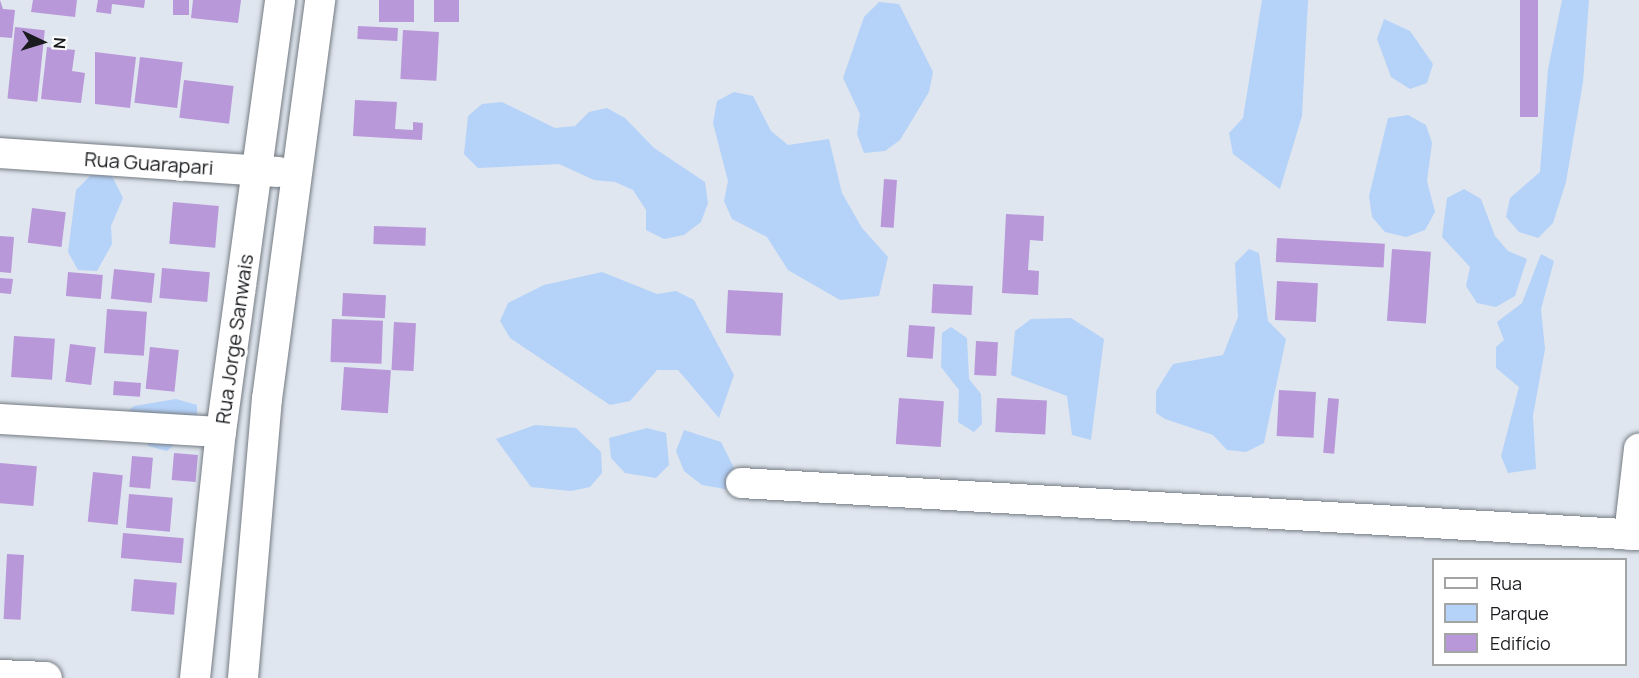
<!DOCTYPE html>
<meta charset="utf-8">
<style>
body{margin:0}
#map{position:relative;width:1639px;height:678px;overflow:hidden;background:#dfe6ef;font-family:Manrope,sans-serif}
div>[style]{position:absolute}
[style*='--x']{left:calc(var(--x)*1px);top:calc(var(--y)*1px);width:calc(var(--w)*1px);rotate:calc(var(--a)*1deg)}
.green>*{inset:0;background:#b5d2f8}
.building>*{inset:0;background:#b898d9;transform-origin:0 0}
.roads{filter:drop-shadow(0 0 2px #757b82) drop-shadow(0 0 2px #757b82)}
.minor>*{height:30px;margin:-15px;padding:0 15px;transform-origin:15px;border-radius:15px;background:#fff}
.major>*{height:33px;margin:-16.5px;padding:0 16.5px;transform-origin:16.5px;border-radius:16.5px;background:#fff}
span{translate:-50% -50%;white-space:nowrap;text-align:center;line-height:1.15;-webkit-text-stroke:6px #fff;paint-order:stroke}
.street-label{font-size:20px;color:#1a1c1f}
.legend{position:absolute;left:1432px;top:558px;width:195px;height:108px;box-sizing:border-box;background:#fff;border:2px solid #a3a4a5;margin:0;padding:8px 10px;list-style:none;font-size:18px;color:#1a1c1f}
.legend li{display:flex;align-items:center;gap:12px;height:30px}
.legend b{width:30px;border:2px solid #a3a4a5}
.north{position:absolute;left:12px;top:12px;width:60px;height:60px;-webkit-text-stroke:4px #fff;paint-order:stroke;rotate:94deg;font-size:16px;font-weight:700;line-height:24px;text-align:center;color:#1a1c1f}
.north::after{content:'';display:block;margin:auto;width:21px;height:27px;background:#1a1c1f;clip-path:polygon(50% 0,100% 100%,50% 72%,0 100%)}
</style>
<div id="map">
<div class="green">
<div style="clip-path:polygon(1262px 0,1308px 0,1302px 116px,1280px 189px,1233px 154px,1229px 133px,1243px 118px)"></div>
<div style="clip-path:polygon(1562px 0,1589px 0,1583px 82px,1566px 182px,1553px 223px,1538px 238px,1519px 232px,1506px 217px,1510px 198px,1540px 172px,1548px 69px)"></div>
<div style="clip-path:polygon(879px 2px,899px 4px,933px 72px,929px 92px,900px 140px,885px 151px,864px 153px,857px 134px,860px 114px,843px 78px,864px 17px)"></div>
<div style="clip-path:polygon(1384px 19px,1410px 31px,1433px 64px,1427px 83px,1410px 89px,1391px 77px,1377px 39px)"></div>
<div style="clip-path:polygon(734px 92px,753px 96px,771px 131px,788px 145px,829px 139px,842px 193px,862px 228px,888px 257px,879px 296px,840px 300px,788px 270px,767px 237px,732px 219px,724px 201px,728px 181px,713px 123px,717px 101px)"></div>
<div style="clip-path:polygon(502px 102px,555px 128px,575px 126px,589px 112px,607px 108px,625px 118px,654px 148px,705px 182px,708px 203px,701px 222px,684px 235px,664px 239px,646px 230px,646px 210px,633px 190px,615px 182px,594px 180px,559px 164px,478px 168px,464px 154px,468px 116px,482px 104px)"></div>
<div style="clip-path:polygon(1408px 115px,1426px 125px,1432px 143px,1427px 181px,1435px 212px,1425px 230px,1406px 237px,1385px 232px,1372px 217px,1369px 196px,1388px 118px)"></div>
<div style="clip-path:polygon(111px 174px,123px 198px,111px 226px,112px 244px,97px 271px,78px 270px,68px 252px,76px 190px,91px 175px)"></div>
<div style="clip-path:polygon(1464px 189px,1481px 199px,1495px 236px,1508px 251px,1527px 259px,1515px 296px,1496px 307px,1477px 303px,1466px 286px,1470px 267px,1442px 237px,1447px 198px)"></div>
<div style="clip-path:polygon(1249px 249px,1259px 253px,1268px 321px,1286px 339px,1264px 443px,1246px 452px,1227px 450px,1213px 435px,1165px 419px,1156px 413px,1156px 391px,1173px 364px,1223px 355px,1238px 317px,1235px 263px)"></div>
<div style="clip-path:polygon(1541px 254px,1554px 261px,1541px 309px,1545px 349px,1533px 416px,1536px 469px,1508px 473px,1501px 456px,1519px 387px,1496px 368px,1496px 347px,1504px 340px,1497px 322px,1522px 303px)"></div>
<div style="clip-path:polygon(602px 272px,657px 294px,676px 291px,694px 300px,734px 375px,719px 418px,678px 370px,657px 370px,630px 401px,610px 405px,510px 338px,500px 321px,508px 303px,544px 285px)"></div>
<div style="clip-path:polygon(1071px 318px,1104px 339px,1091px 440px,1072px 435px,1067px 396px,1011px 375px,1015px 331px,1031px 319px)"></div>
<div style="clip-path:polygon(951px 327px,967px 338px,969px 379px,981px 394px,982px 424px,974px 432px,958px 422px,959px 390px,941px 367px,942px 333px)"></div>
<div style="clip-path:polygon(176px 399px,197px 405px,197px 425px,167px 451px,148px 446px,147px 436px,126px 413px,134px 406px)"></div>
<div style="clip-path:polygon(535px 425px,576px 428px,601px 452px,602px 473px,590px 487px,571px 491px,531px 487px,496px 439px)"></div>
<div style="clip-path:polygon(647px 428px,666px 433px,669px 465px,656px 478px,625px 473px,611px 458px,609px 438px)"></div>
<div style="clip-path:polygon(684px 430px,721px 442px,735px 470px,731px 490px,702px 485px,684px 471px,676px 451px)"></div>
</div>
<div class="building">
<div style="clip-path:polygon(0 0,3px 9px,15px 10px,12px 38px,0 37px)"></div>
<div style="clip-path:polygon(33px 0,77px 0,75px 17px,31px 12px)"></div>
<div style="clip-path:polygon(98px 0,145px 0,144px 8px,112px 4px,111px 14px,96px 12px)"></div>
<div style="left:173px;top:0;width:16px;height:15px"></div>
<div style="clip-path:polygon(193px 0,241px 0,238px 23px,191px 18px)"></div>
<div style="left:379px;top:0;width:35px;height:22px"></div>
<div style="left:434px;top:0;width:25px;height:22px"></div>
<div style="left:1520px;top:0;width:18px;height:117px"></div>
<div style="left:358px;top:26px;width:40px;height:13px;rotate:3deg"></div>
<div style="left:15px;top:27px;width:30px;height:72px;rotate:6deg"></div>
<div style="left:403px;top:30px;width:36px;height:49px;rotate:3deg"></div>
<div style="clip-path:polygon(47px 47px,75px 50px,72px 71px,85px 73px,81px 103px,41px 99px)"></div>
<div style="clip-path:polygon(95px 52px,136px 57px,130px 108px,95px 104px)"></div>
<div style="left:140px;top:57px;width:43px;height:46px;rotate:7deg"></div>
<div style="left:184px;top:80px;width:50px;height:38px;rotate:7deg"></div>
<div style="clip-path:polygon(355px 100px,397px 102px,395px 129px,413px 130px,413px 122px,423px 123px,422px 140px,353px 136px)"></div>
<div style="left:884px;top:179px;width:13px;height:48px;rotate:4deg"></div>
<div style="left:173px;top:202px;width:46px;height:42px;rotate:5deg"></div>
<div style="left:32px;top:208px;width:34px;height:35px;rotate:7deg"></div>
<div style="clip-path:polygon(1006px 214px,1044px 216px,1043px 241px,1030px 240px,1028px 270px,1039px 271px,1038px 295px,1002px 293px)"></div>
<div style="left:374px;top:226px;width:52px;height:18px;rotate:2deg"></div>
<div style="clip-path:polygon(0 236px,14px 237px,11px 273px,0 272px)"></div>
<div style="left:1277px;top:238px;width:108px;height:24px;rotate:3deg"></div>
<div style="left:1392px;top:249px;width:39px;height:72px;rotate:4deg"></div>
<div style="left:162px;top:268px;width:48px;height:30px;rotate:5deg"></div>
<div style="left:114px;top:269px;width:41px;height:30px;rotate:6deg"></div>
<div style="left:68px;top:272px;width:35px;height:24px;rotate:5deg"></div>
<div style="clip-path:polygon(0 278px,13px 279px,11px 294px,0 293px)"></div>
<div style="left:1277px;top:281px;width:41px;height:39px;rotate:3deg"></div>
<div style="left:933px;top:284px;width:40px;height:29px;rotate:3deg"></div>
<div style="left:728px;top:290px;width:55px;height:43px;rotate:3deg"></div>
<div style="left:343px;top:293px;width:43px;height:23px;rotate:3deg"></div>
<div style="left:107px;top:309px;width:40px;height:44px;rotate:4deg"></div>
<div style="left:332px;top:319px;width:51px;height:43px;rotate:2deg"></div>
<div style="left:394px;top:322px;width:22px;height:48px;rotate:3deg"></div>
<div style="left:909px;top:325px;width:26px;height:32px;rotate:4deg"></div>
<div style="left:14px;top:336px;width:41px;height:41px;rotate:4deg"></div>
<div style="left:976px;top:341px;width:22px;height:34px;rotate:3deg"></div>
<div style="left:70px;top:344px;width:26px;height:38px;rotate:7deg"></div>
<div style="left:150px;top:347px;width:29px;height:42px;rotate:6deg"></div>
<div style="left:344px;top:367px;width:47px;height:43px;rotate:4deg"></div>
<div style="left:114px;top:381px;width:27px;height:14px;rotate:4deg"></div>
<div style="left:1279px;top:390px;width:37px;height:46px;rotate:3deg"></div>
<div style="left:899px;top:398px;width:45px;height:46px;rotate:4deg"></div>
<div style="left:997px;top:398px;width:50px;height:34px;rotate:3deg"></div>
<div style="left:1328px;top:398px;width:11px;height:55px;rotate:5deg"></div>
<div style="left:174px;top:453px;width:24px;height:27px;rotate:5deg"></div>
<div style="left:132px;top:456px;width:21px;height:31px;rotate:5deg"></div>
<div style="left:0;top:463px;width:37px;height:40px;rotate:5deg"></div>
<div style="left:93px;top:472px;width:30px;height:50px;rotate:6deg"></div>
<div style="left:129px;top:494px;width:44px;height:34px;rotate:5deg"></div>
<div style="left:123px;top:533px;width:61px;height:25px;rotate:5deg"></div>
<div style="left:7px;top:554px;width:17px;height:65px;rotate:3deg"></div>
<div style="left:134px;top:579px;width:43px;height:32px;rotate:5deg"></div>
</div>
<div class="roads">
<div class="minor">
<div style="--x:0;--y:153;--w:279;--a:3.9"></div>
<div style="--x:0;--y:419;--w:221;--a:3.4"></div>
<div style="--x:741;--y:483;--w:900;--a:3.31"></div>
<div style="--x:1629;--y:535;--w:87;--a:-83.4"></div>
<div style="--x:195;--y:678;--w:247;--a:-84"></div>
<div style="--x:221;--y:432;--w:436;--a:-82.2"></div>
<div style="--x:243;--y:678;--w:280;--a:-85.1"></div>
<div style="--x:267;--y:399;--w:403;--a:-82.4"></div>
</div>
<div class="major">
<div style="--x:0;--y:676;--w:45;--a:2.5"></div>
</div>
</div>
<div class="street-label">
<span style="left:149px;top:163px;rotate:4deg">Rua Guarapari</span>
<span style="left:234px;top:339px;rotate:-82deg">Rua Jorge Sanwais</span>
</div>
<ul class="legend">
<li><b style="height:8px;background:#fff"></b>Rua</li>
<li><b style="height:16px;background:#b5d2f8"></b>Parque</li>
<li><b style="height:16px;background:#b898d9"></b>Edifício</li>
</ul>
<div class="north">N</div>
</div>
